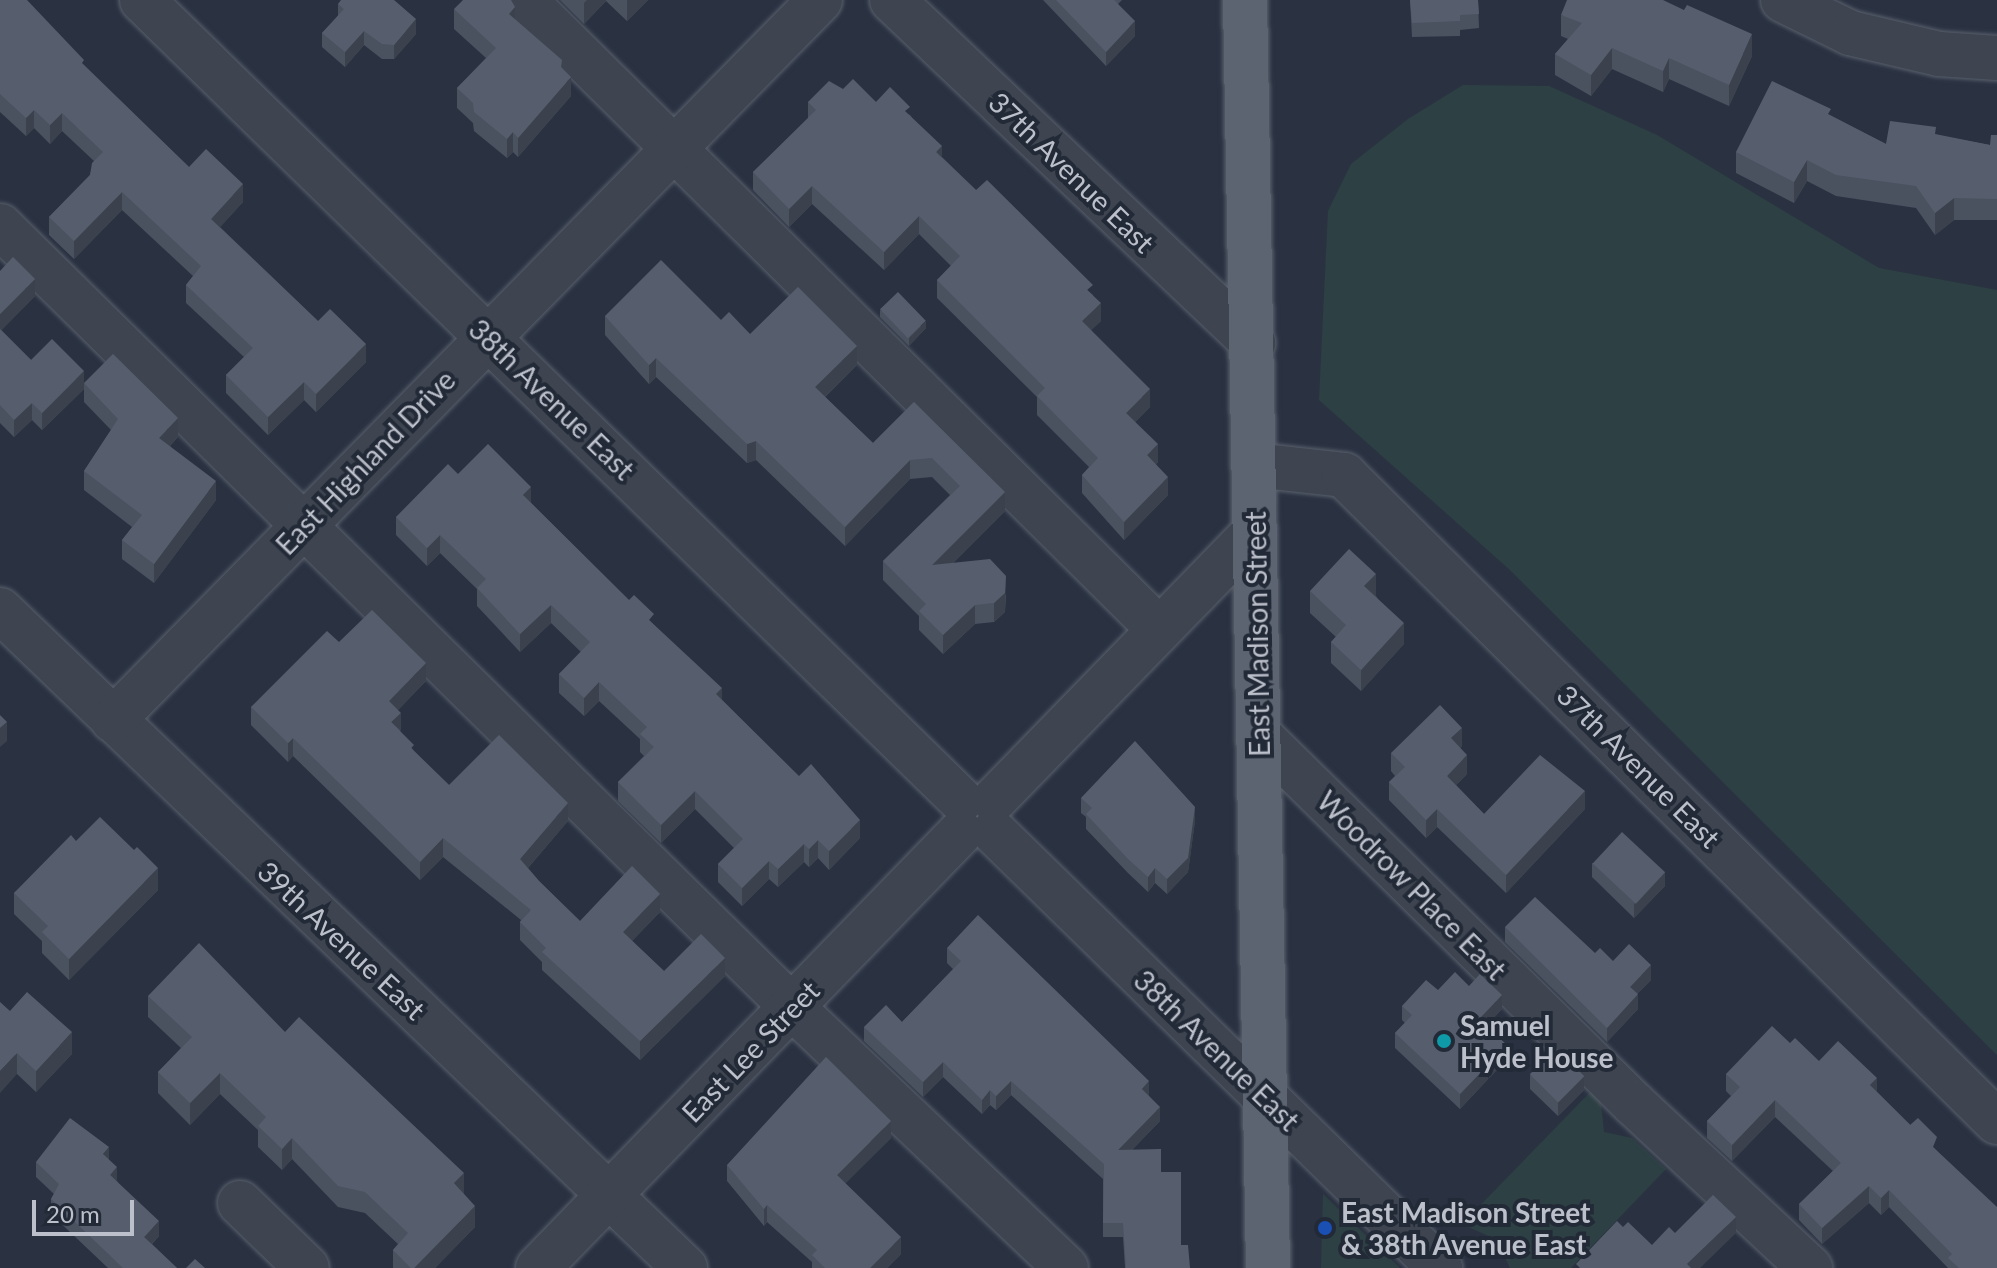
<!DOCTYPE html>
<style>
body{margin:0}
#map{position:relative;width:1997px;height:1268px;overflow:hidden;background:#2a3242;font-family:Lato,sans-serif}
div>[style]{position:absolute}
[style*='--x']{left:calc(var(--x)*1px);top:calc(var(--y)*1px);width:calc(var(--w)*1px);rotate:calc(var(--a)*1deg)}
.green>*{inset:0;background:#2d4044}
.roads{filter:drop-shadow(0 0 2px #5a606c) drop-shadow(0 0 2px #5a606c)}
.minor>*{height:44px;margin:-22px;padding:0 22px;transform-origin:22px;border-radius:22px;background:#3e4551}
.major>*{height:44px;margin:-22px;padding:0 22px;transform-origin:22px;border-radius:22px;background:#5d6471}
.wall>*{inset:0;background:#4a515f}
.shaded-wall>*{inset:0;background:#3c424d}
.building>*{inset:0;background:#565e6e;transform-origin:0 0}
.dots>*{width:22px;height:22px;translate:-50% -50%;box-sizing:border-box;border:4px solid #232a37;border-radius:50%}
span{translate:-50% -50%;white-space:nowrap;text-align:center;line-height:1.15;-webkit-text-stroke:8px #232a37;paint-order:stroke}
.street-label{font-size:28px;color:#bcc0cb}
.poi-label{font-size:28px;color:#bcc0cb;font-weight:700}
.left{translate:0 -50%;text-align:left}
.scale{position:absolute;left:32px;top:1200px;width:102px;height:36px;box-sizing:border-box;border:4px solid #bcc0cb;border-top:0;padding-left:10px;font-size:24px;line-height:28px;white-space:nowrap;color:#bcc0cb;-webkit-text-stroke:6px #232a37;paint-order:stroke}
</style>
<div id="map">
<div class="green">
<div style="clip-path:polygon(1463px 85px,1549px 86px,1657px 135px,1879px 268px,1997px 290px,1997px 1055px,1510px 570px,1319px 400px,1328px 211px,1351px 164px,1408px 119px)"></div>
<div style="clip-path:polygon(1599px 1083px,1604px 1132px,1632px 1138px,1666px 1169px,1571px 1268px,1510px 1268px,1497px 1240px,1462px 1224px)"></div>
<div style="clip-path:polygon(1323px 1194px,1400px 1268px,1321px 1268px)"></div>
</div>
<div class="roads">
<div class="minor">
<div style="--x:142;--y:0;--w:1145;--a:44.33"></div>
<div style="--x:524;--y:0;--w:892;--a:44.73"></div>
<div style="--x:892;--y:0;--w:498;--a:43.5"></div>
<div style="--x:1783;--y:0;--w:75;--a:26.2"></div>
<div style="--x:1850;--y:33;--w:91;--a:13.3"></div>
<div style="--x:1939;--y:54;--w:58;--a:3.9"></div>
<div style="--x:0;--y:226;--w:1114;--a:44.6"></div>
<div style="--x:793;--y:1008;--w:377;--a:43.6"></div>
<div style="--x:1254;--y:465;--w:91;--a:6.3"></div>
<div style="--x:1344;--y:475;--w:919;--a:44.74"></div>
<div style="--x:0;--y:610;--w:950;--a:43.85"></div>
<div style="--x:113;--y:720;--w:1009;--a:-45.52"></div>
<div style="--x:1258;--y:734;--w:528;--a:44.54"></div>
<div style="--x:1634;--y:1104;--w:241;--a:43"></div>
<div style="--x:994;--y:800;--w:374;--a:-45.8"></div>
<div style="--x:994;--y:832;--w:624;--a:44.35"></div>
<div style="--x:240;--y:1203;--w:93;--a:44.1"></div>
<div style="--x:538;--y:1268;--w:607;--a:-45.87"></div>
</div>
<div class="major">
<div style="--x:1245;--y:0;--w:1268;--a:88.96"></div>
</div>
</div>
<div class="wall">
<div style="clip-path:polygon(0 0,84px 66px,189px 167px,243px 202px,220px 227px,318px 321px,366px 362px,316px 412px,304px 400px,268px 435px,226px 393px,226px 375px,244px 357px,186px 303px,186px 285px,193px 276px,122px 210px,74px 259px,49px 235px,49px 217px,90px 175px,94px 161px,62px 131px,50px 144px,34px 128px,26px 136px,0 112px)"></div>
<div style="clip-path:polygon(560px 0,648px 0,627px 21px,606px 1px,584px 24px)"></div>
<div style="clip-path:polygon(1043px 0,1122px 0,1118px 4px,1135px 36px,1106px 66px)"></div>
<div style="clip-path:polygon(1410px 0,1478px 0,1479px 28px,1460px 30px,1460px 36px,1412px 37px)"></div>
<div style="clip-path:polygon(338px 4px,416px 34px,394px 59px,382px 59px,364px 45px,345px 67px,322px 47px,322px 33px,338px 16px)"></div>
<div style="clip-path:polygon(454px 9px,515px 20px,562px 68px,571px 96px,518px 157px,513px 152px,507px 158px,474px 131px,473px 123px,457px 108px,457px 88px,486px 58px,454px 29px)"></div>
<div style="clip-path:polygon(1561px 15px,1752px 56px,1729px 106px,1669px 79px,1663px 92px,1612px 69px,1591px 96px,1555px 75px,1555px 54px,1568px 39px,1561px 36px)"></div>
<div style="clip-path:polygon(843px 89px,910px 115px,942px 157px,976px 190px,1093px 295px,1101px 321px,1091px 330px,1150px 407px,1135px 422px,1158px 462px,1156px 464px,1168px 495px,1124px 540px,1082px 493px,1082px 475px,1089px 467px,1037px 415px,1037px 397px,937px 298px,937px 280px,951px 266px,919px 234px,884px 270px,812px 204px,789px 227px,753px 190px,753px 172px,808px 119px,808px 102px)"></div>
<div style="clip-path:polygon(1831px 116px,1886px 144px,1936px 135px,1990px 145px,1997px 135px,1997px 220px,1954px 220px,1935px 235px,1916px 208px,1836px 196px,1807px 181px,1794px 203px,1736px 173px,1736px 152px)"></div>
<div style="clip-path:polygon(0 271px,35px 296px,1px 330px,31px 360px,84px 383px,178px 437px,170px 446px,216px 500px,154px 583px,122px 559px,122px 540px,132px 527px,84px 490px,84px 471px,111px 430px,84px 402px,84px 389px,42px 430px,32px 420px,14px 437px,0 423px)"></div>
<div style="clip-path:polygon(880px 310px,926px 328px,909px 346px,880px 317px)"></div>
<div style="clip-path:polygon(605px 316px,721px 320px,750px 334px,857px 365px,825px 397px,873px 443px,914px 402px,1005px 511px,953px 563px,1006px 595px,1005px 612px,994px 622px,975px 624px,943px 654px,919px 630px,919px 616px,883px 580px,883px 561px,950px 495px,932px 477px,910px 479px,845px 546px,756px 460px,747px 463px,656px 377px,649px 384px,605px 335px)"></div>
<div style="clip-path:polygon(458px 474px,531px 503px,654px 625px,722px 700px,860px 838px,829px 870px,818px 858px,809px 867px,804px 862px,778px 887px,769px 879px,742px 906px,718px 882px,718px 864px,734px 848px,695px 809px,661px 843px,618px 801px,618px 782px,644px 756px,640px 752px,640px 739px,599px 701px,584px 716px,559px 693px,559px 674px,581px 652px,551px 623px,520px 652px,477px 606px,477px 589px,440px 553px,427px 566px,396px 535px,396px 517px)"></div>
<div style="clip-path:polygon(1310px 591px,1376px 596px,1404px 644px,1361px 691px,1331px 663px,1331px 642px,1336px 637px,1310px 613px)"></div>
<div style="clip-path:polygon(339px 642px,426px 681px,398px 710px,400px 731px,414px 751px,449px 785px,568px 821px,528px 868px,539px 881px,580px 921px,660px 912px,632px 941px,664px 971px,725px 976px,640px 1060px,542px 970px,542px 962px,520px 940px,520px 922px,521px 920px,443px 857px,420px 880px,293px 756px,288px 762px,251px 725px,251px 707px)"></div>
<div style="clip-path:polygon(1462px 746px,1460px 748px,1467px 774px,1456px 785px,1484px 814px,1585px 809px,1506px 893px,1437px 827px,1426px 838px,1389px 800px,1389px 782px,1395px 776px,1391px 771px,1391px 753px)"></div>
<div style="clip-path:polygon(1081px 798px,1195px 821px,1188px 872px,1167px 894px,1155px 883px,1148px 892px,1128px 873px,1086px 829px,1086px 817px,1081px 813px)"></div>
<div style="clip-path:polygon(76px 841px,158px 890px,69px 980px,42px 953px,42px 941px,14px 914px,14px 893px)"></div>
<div style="clip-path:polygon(1592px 863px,1665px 886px,1634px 918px,1592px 877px)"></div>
<div style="clip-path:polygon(1505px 927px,1595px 953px,1651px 980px,1637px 994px,1638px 1009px,1607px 1042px,1505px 942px)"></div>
<div style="clip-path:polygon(947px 948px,1149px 1096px,1160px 1121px,1132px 1150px,1161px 1172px,1181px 1245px,1190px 1268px,1125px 1268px,1123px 1237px,1103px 1237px,1103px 1179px,1011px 1095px,996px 1110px,990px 1105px,982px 1114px,943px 1077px,923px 1097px,864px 1041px,864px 1027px,902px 1022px,953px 969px,947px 963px)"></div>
<div style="clip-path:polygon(1469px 986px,1502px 1009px,1486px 1026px,1507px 1059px,1460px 1109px,1395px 1048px,1395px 1033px,1405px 1023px,1402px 1020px,1402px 1006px)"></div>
<div style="clip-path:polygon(148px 996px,285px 1032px,464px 1194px,475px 1227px,435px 1268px,393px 1268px,393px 1250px,398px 1244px,365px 1213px,338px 1207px,292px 1159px,282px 1170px,258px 1147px,258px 1130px,220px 1094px,190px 1125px,158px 1093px,158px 1072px,181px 1048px,148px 1017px)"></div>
<div style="clip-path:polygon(10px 1011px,72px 1054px,36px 1092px,17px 1074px)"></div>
<div style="clip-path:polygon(1790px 1043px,1819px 1061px,1877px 1092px,1937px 1151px,1997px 1268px,1948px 1268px,1889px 1207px,1881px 1215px,1869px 1203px,1822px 1244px,1799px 1220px,1799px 1204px,1833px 1171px,1775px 1117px,1732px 1161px,1707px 1138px,1707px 1121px,1731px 1096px,1726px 1091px,1726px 1074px)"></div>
<div style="clip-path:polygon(1530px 1075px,1584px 1090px,1558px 1116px,1530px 1089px)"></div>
<div style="clip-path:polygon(891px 1138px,845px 1183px,901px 1254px,887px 1268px,812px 1268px,812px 1262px,767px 1222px,764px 1226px,727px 1181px,727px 1165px)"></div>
<div style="clip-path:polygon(109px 1160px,117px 1181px,159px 1236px,152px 1244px,177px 1268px,108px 1268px,51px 1214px,51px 1199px,54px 1194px,36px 1177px,36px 1162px)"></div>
</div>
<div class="shaded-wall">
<div style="clip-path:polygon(587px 0,606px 0,606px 1px,584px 24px,584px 3px)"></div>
<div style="clip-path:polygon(627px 0,648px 0,627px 21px)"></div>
<div style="clip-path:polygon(515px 7px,515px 26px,509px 14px)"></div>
<div style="clip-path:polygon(416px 19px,416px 34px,394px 59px,394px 45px)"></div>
<div style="clip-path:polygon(1135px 21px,1135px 36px,1106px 66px,1106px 52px)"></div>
<div style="clip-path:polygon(364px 31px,364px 45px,345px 67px,345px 52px)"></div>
<div style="clip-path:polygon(1752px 34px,1752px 56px,1729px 106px,1729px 85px)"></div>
<div style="clip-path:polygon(1612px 48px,1612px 69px,1591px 96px,1591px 75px)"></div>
<div style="clip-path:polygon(1669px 58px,1669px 79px,1663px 92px,1663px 71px)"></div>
<div style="clip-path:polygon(571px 77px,571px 96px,518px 157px,518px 138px)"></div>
<div style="clip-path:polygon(34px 110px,34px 128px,26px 136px,26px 118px)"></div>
<div style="clip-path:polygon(62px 113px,62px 131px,50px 144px,50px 125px)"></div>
<div style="clip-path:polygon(513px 132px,513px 152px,507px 158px,507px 139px)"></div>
<div style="clip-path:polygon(942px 146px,942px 164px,936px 152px)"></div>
<div style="clip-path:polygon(1807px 160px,1807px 181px,1794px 203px,1794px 182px)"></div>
<div style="clip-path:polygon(243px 184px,243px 202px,211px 237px,211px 219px)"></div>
<div style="clip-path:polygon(812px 186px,812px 204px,789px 227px,789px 209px)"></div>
<div style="clip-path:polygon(122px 192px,122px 210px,74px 259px,74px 241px)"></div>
<div style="clip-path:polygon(1954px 198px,1954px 220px,1935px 235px,1935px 213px)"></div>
<div style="clip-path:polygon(919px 216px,919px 234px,884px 270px,884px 252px)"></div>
<div style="clip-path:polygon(35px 279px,35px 296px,0 332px,0 314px)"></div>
<div style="clip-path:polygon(1101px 303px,1101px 321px,1082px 339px,1082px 321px)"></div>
<div style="clip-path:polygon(926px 321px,926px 328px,909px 346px,909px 338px)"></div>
<div style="clip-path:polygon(366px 344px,366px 362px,316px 412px,316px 394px)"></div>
<div style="clip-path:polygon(857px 346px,857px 365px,815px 406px,815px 387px)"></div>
<div style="clip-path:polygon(656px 358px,656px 377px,649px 384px,649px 365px)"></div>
<div style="clip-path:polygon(84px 371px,84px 389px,42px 430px,42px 413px)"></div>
<div style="clip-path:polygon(304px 382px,304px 400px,268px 435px,268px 417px)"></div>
<div style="clip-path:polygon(1150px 389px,1150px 407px,1126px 431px,1126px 413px)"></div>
<div style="clip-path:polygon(32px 403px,32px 420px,14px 437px,14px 420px)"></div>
<div style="clip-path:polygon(178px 418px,178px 437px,159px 457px,159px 438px)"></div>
<div style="clip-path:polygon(756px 441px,756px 460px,747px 463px,747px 444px)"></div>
<div style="clip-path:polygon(1158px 444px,1158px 462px,1147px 474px,1147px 455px)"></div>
<div style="clip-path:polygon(910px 460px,910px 479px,845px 546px,845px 527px)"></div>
<div style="clip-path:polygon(1168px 477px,1168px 495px,1124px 540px,1124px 522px)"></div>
<div style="clip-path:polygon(216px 481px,216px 500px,154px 583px,154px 564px)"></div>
<div style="clip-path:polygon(531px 487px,531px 505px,523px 495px)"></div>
<div style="clip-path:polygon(1005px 492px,1005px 511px,932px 584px,932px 565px)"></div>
<div style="clip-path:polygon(440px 535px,440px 553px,427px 566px,427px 548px)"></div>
<div style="clip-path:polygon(1376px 574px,1376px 596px,1364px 607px,1364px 586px)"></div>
<div style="clip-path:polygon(1006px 576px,1005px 612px,994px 622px,994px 603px)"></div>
<div style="clip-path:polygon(551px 605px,551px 623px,520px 652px,520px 634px)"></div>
<div style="clip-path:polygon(975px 605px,975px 624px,943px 654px,943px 635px)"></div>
<div style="clip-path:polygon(1404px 623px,1404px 644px,1361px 691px,1361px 670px)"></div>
<div style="clip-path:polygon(426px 663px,426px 681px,389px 719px,389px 701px)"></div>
<div style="clip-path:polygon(599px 682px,599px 701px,584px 716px,584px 698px)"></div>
<div style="clip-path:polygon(722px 688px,722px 706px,716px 694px)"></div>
<div style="clip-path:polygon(401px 713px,401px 731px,391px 722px)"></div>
<div style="clip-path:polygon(7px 722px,7px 741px,0 747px,0 728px)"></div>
<div style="clip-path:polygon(1462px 728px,1462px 746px,1451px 756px,1451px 738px)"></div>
<div style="clip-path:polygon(293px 738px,293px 756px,288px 762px,288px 743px)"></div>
<div style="clip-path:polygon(1467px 755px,1467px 774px,1447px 794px,1447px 776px)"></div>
<div style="clip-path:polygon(695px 791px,695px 809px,661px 843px,661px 825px)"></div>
<div style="clip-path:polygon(1585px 791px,1585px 809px,1506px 893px,1506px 875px)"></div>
<div style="clip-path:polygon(568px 803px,568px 821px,520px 877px,520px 859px)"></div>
<div style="clip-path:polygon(1195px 807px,1195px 821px,1188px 872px,1167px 894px,1167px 879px)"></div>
<div style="clip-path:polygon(1437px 809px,1437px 827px,1426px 838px,1426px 820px)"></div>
<div style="clip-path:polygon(860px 820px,860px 838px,829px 870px,829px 851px)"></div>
<div style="clip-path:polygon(443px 838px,443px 857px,420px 880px,420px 862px)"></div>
<div style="clip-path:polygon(818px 840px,818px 858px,809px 867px,809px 849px)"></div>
<div style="clip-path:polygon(804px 844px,804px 862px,778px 887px,778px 869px)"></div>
<div style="clip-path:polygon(769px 861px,769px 879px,742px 906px,742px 888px)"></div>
<div style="clip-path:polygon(158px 868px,158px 890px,69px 980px,69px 959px)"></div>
<div style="clip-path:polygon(1155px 868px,1155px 883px,1148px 892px,1148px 877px)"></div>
<div style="clip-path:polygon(1665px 872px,1665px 886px,1634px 918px,1634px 904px)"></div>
<div style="clip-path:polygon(660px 894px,660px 912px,623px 950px,623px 932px)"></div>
<div style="clip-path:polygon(725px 958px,725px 976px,640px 1060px,640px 1041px)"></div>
<div style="clip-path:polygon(1651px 965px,1651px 980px,1630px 1001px,1630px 987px)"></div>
<div style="clip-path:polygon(1638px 994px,1638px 1009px,1607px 1042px,1607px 1028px)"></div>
<div style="clip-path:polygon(1502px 995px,1502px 1009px,1479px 1034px,1479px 1019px)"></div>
<div style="clip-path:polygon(72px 1032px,72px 1054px,36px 1092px,36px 1071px)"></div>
<div style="clip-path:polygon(1507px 1045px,1507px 1059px,1460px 1109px,1460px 1094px)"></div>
<div style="clip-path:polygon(17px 1053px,17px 1074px,0 1093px,0 1071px)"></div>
<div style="clip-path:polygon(943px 1062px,943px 1077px,923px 1097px,923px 1082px)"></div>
<div style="clip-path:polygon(220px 1073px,220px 1094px,190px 1125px,190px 1103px)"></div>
<div style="clip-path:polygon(1584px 1076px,1584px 1090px,1558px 1116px,1558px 1102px)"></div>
<div style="clip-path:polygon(1877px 1078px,1877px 1095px,1870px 1085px)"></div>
<div style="clip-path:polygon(1011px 1081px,1011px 1095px,996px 1110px,996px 1096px)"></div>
<div style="clip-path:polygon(1149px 1081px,1149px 1096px,1142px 1089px)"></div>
<div style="clip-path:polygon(990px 1090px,990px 1105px,982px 1114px,982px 1100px)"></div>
<div style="clip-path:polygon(1775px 1100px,1775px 1117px,1732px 1161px,1732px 1145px)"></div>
<div style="clip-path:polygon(1160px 1107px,1160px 1121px,1118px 1164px,1118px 1150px)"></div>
<div style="clip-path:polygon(891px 1121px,891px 1138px,837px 1192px,837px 1175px)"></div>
<div style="clip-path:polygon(292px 1138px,292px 1159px,282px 1170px,282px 1149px)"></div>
<div style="clip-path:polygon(109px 1147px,109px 1162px,103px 1154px)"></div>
<div style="clip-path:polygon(117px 1167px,117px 1182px,110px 1175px)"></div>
<div style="clip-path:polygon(464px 1173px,464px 1194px,454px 1183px)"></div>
<div style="clip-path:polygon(1869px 1186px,1869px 1203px,1822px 1244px,1822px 1228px)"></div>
<div style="clip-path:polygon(1889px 1190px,1889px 1207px,1881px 1215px,1881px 1198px)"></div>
<div style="clip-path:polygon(767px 1205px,767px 1222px,764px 1226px,764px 1209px)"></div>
<div style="clip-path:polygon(475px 1206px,475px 1227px,435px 1268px,414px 1268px)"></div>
<div style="clip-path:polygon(1736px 1217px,1736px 1233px,1700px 1268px,1687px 1268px,1687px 1264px)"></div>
<div style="clip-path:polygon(159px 1221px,159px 1236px,144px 1251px,144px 1237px)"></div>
<div style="clip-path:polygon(901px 1237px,901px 1254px,887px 1268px,870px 1268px)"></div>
</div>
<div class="building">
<div style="clip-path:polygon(0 0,27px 0,84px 60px,82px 63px,189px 167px,206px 149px,243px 184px,211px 219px,318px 321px,330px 309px,366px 344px,316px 394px,304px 382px,268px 417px,226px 375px,253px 348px,186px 285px,201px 266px,122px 192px,74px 241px,49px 217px,90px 175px,92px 163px,103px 152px,62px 113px,50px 125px,34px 110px,26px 118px,0 94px)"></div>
<div style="clip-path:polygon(341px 0,394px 0,416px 19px,394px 45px,382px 44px,364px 31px,345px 52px,322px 33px,344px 9px,338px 4px)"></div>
<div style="clip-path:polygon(463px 0,511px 0,515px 7px,509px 14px,562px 60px,561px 67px,571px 77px,518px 138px,513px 132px,507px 139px,474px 112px,473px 103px,457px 88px,496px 48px,454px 9px)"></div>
<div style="clip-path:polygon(1056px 0,1114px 0,1135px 21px,1106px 52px)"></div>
<div style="clip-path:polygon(1410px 0,1478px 0,1479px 14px,1460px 15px,1460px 21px,1412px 23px)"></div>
<div style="clip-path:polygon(1567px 0,1663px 0,1684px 10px,1687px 5px,1752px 34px,1729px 85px,1669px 58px,1663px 71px,1612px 48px,1591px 75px,1555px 54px,1582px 23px,1561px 15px)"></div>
<div style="clip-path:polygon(853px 79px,876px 102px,890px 87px,910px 107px,905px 111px,942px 146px,936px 152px,976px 190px,987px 180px,1093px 285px,1087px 290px,1101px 303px,1082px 321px,1150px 389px,1126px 413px,1158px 444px,1147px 455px,1168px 477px,1124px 522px,1082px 475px,1098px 458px,1037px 396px,1045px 388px,937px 280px,960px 256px,919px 216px,884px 252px,812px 186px,789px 209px,753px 172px,816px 110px,808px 102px,829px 81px,843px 89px)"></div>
<div style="clip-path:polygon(1772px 81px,1831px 109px,1828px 114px,1886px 144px,1890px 121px,1936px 127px,1935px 134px,1990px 145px,1991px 135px,1997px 135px,1997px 199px,1954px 198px,1935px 213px,1916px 186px,1836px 175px,1807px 160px,1794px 182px,1736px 152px)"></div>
<div style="clip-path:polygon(13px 257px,35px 279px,0 314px,0 271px)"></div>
<div style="clip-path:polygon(661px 260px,721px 320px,729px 312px,750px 334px,798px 287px,857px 346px,815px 387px,873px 443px,914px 402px,1005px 492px,932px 565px,990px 559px,1006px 576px,1005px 593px,994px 603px,975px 605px,943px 635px,919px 611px,926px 604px,883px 561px,960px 486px,932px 458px,910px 460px,845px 527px,756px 441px,747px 444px,656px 358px,649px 365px,605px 316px)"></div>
<div style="left:898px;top:292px;width:40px;height:25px;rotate:46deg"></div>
<div style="clip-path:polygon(0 329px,31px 360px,52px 339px,84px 371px,42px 413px,32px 403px,14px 420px,0 405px)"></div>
<div style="clip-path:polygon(113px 354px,178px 418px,159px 438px,216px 481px,154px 564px,122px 540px,142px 515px,84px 471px,118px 419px,84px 383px)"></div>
<div style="clip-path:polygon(488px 444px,531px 487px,523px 495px,629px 600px,634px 595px,654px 614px,649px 620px,722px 688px,716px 694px,799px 776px,811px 764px,860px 820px,829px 851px,818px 840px,809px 849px,804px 844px,778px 869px,769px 861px,742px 888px,718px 864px,743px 839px,695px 791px,661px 825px,618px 782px,654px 747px,640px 734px,647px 727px,599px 682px,584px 698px,559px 674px,590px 642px,551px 605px,520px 634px,477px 588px,486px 579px,440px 535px,427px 548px,396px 517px,448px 464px,458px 474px)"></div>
<div style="clip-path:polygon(1349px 549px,1376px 574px,1364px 586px,1404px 623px,1361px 670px,1331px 642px,1346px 625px,1310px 591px)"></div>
<div style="clip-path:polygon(372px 610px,426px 663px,389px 701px,401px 713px,391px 722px,414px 745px,411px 748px,449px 785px,499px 735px,568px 803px,520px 859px,539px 881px,580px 921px,632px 866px,660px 894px,623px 932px,664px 971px,701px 934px,725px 958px,640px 1041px,542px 952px,546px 948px,520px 922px,531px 910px,443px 838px,420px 862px,293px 738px,288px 743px,251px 707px,327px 631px,339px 642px)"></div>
<div style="clip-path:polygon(1440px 705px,1462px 728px,1451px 738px,1467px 755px,1447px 776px,1484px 814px,1540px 755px,1585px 791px,1506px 875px,1437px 809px,1426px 820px,1389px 782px,1405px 767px,1391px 753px)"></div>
<div style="clip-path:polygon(0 715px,7px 722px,0 728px)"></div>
<div style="clip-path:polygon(1135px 741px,1195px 807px,1188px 858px,1167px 879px,1155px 868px,1148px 877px,1128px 859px,1086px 814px,1092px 808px,1081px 798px)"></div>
<div style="clip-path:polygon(100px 817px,134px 850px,137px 847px,158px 868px,69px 959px,42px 932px,48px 926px,14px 893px,71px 835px,76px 841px)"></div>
<div style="left:1622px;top:832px;width:59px;height:43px;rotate:43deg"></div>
<div style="clip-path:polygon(1535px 897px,1595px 953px,1600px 948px,1613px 961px,1629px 944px,1651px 965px,1630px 987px,1638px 994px,1607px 1028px,1505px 927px)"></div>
<div style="clip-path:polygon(978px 915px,1149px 1081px,1142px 1089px,1160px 1107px,1118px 1150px,1161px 1149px,1161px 1172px,1181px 1172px,1181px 1245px,1188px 1245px,1190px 1268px,1126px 1268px,1123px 1223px,1103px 1223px,1104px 1164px,1011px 1081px,996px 1096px,990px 1090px,982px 1100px,943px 1062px,923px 1082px,864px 1027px,886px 1005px,902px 1022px,961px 961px,947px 948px)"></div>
<div style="clip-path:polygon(199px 943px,285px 1032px,299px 1017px,464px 1173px,454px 1183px,475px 1206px,414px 1268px,411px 1268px,393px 1250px,408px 1233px,365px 1192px,338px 1186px,292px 1138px,282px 1149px,258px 1126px,266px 1117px,220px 1073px,190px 1103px,158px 1072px,192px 1037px,148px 996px)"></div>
<div style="clip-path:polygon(1455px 972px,1469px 986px,1480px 974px,1502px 995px,1479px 1019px,1507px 1045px,1460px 1094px,1395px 1033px,1412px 1015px,1402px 1006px,1426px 980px,1438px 990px)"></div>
<div style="clip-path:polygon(27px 992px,72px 1032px,36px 1071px,17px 1053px,0 1071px,0 1002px,10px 1011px)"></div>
<div style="clip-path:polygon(1772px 1026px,1790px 1043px,1795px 1038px,1819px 1061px,1838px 1041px,1877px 1078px,1870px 1085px,1910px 1125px,1918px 1118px,1937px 1137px,1933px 1147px,1997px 1207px,1997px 1268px,1959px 1268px,1948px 1258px,1952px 1254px,1889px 1190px,1881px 1198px,1869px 1186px,1822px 1228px,1799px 1204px,1841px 1163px,1775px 1100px,1732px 1145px,1707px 1121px,1740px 1087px,1726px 1074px)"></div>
<div style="left:1556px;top:1048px;width:40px;height:37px;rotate:45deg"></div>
<div style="clip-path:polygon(826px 1057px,891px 1121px,837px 1175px,901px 1237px,870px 1268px,825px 1268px,812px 1255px,817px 1250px,767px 1205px,764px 1209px,727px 1165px)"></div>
<div style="clip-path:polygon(70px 1118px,109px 1147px,103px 1154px,117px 1167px,110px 1175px,159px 1221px,144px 1237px,177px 1268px,123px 1268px,51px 1199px,59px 1184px,36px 1162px)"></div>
<div style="clip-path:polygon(1713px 1195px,1736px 1217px,1687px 1264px,1691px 1268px,1580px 1268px,1576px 1264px,1617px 1221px,1623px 1227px,1628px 1222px,1652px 1245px,1669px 1227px,1675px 1233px)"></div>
<div style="clip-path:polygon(195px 1259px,205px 1268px,186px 1268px)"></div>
</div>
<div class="dots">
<div style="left:1444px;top:1041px;background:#0f9aa8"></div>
<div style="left:1325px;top:1228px;background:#1a4fb4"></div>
</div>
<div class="street-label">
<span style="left:1072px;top:172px;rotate:44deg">37th Avenue East</span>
<span style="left:552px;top:399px;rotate:44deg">38th Avenue East</span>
<span style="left:365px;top:462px;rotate:-46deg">East Highland Drive</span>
<span style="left:1257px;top:634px;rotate:-91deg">East Madison Street</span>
<span style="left:1639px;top:766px;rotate:45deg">37th Avenue East</span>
<span style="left:1412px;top:885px;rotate:45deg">Woodrow Place East</span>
<span style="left:342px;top:940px;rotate:43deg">39th Avenue East</span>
<span style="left:1217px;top:1050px;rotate:44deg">38th Avenue East</span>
<span style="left:750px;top:1051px;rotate:-46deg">East Lee Street</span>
</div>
<div class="poi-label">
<span class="left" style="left:1460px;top:1041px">Samuel<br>Hyde House</span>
<span class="left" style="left:1341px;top:1228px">East Madison Street<br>&amp; 38th Avenue East</span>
</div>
<div class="scale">20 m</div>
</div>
